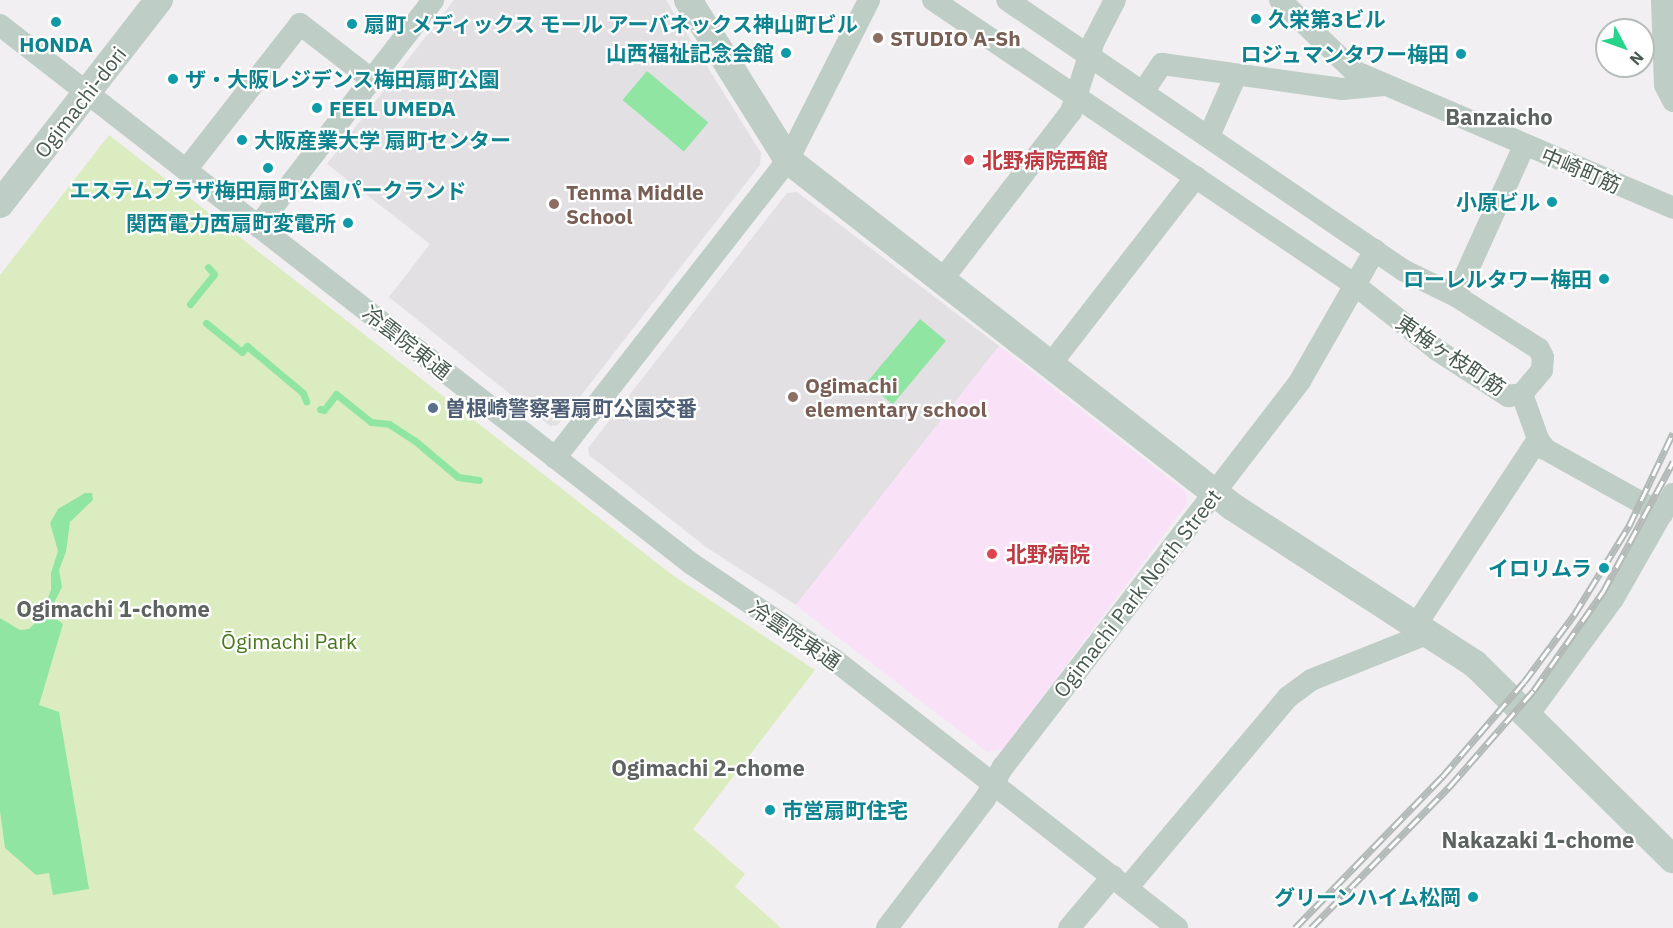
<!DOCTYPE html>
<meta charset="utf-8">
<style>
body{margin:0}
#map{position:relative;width:1673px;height:928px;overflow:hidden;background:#f1eff1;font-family:"IBM Plex Sans","Noto Sans JP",sans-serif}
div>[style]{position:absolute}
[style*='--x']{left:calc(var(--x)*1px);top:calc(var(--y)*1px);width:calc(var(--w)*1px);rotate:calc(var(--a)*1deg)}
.education>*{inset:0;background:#e2e0e3}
.medical>*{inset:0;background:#f9e1f7}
.green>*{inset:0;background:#dbecc1}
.water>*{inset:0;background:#91e5a3;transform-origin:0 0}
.stream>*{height:7px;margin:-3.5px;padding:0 3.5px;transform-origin:3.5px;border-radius:3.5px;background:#91e5a3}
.minor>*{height:22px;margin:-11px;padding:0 11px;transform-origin:11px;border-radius:11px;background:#becdc5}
.tertiary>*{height:28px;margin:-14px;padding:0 14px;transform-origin:14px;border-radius:14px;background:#becdc5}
.rail>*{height:7px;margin-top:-3.5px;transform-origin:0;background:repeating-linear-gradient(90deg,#fff 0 14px,#b2b9b6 0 28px);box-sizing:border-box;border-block:2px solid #b2b9b6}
.dots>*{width:16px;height:16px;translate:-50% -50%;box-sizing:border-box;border:3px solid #fff;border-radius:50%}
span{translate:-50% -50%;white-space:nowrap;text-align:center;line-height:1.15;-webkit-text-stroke:4.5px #fff;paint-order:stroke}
.culture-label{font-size:21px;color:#0d838f;font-weight:700}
.left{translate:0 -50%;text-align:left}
.right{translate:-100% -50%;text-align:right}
.education-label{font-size:21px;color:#785e54;font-weight:700}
.street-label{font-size:21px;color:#485b51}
.health-label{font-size:21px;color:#be3a42;font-weight:700}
.service-label{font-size:21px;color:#4e5e75;font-weight:700}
.park-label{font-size:21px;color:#4a771e}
.neighbourhood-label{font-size:22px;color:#5c6360;font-weight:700}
.north{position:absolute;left:1595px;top:18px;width:60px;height:60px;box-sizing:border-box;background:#fff;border:2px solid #b6bdb9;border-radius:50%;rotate:131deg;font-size:16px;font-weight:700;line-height:24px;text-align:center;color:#485b51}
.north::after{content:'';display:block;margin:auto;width:21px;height:27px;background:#26d48a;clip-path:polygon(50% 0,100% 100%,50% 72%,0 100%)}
</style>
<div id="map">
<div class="education">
<div style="clip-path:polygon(454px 0,666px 0,761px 153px,760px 165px,558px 425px,550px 426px,389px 297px,430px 244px,327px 164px)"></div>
<div style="clip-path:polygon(797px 192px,999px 346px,796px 605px,706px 547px,589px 455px,588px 448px,787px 193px)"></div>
</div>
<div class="medical">
<div style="clip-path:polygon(999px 346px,1185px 491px,1187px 504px,1003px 749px,987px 752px,796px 605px)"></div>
</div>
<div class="green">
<div style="clip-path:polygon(109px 135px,671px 574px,815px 670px,693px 829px,745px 874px,735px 887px,781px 928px,0 928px,0 275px)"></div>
</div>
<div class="water">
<div style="left:647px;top:71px;width:80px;height:38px;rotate:40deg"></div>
<div style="left:920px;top:319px;width:34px;height:83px;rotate:40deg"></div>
<div style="clip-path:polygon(85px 493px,92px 493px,93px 500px,70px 522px,66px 552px,59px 570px,62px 587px,52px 607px,54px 617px,63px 624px,39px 705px,59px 712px,89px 889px,53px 895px,49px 873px,36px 875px,5px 848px,0 811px,0 618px,20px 630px,29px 629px,40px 618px,51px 590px,51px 573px,58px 551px,50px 523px,58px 509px)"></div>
</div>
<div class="stream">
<div style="--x:190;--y:304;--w:38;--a:-51"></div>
<div style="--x:214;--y:274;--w:9;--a:-131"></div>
<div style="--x:206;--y:323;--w:46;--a:38.9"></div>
<div style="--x:242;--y:352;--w:8;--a:-50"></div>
<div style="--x:247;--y:346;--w:73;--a:40"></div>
<div style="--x:303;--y:393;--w:9;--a:69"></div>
<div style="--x:320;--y:409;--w:4;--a:14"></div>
<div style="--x:324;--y:410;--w:20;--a:-53"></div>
<div style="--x:336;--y:394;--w:45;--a:38.7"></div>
<div style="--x:371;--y:422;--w:18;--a:6"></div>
<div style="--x:389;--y:424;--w:30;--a:33"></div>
<div style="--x:414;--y:440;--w:57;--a:40.1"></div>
<div style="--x:458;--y:477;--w:21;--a:8"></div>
</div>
<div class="minor">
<div style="--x:933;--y:0;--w:509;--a:34.03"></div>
<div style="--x:1355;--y:285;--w:105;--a:38.4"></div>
<div style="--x:1437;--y:350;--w:85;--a:32.9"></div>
<div style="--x:1508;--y:396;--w:14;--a:-8"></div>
<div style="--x:1522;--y:394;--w:31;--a:-50"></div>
<div style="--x:1542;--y:370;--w:13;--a:-86"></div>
<div style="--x:1543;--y:357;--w:9;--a:-117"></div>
<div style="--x:1539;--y:349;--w:98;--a:-147.4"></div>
<div style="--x:1456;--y:296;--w:59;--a:-153.9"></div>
<div style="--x:1403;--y:270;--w:479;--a:-145.7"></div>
<div style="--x:1280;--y:0;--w:103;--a:43.8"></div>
<div style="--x:1354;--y:71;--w:347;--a:23.2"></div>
<div style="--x:1662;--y:0;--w:85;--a:88"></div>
<div style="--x:1665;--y:85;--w:18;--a:63"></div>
<div style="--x:0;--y:25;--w:877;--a:37.92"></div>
<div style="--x:692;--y:564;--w:169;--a:33.9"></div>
<div style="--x:832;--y:658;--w:438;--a:38"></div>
<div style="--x:1143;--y:92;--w:34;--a:-56"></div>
<div style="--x:1162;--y:64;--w:182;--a:7.9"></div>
<div style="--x:1342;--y:89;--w:42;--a:-5.4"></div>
<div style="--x:1209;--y:136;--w:67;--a:-66.1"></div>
<div style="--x:186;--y:170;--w:185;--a:-52"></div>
<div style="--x:300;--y:24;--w:90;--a:37.8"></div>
<div style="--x:258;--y:226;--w:286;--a:-52.2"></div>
<div style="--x:942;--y:280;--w:212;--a:-52.5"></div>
<div style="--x:1071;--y:112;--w:75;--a:-72.1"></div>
<div style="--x:1094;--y:41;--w:46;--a:-62.9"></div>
<div style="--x:1456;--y:296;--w:165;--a:-65.6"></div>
<div style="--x:1050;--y:365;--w:238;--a:-52.2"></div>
<div style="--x:1538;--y:439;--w:12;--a:55"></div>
<div style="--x:1545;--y:449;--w:134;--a:29.1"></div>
<div style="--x:555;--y:458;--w:378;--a:-52"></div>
<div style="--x:788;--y:160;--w:179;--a:-63.1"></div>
<div style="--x:1416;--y:625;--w:222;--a:-56.7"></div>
<div style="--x:1538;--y:439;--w:48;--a:-109.6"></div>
<div style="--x:1528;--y:715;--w:144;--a:-53.8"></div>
<div style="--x:1613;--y:599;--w:121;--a:-60.3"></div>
<div style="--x:1128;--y:887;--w:248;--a:-49.9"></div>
<div style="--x:1288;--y:697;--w:29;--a:-36"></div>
<div style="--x:1311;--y:680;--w:127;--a:-21.7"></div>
<div style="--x:887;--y:928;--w:162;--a:-52.8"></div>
<div style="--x:985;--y:799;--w:37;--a:-61"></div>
<div style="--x:1003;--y:767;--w:487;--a:-52.4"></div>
<div style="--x:1300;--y:381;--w:151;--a:-60.2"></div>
<div style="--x:1069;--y:928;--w:68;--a:-49.8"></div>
</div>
<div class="tertiary">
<div style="--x:688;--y:0;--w:189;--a:58"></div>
<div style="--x:788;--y:160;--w:564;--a:37.95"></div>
<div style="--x:1233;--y:507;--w:288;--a:33"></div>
<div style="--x:1475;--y:664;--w:278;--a:44.6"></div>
<div style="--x:0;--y:204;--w:259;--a:-52.1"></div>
</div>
<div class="rail">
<div style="--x:1295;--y:928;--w:211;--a:-45.8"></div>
<div style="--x:1442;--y:777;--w:125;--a:-49.2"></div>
<div style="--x:1524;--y:682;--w:84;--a:-53.3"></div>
<div style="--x:1574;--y:615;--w:105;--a:-58.3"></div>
<div style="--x:1629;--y:526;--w:103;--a:-64.7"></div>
<div style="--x:1311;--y:928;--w:199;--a:-45.6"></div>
<div style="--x:1450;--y:786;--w:128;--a:-48.8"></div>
<div style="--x:1534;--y:690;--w:120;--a:-54.9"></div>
<div style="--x:1603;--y:592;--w:148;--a:-61.7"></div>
</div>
<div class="dots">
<div style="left:1256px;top:19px;background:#0f9aa8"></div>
<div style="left:56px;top:22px;background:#0f9aa8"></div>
<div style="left:352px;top:24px;background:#0f9aa8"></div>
<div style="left:878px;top:38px;background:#8d6e63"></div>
<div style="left:786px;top:53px;background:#0f9aa8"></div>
<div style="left:1461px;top:54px;background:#0f9aa8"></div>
<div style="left:173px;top:79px;background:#0f9aa8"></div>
<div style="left:317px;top:108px;background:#0f9aa8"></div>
<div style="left:242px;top:140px;background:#0f9aa8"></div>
<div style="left:969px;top:160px;background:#e0444e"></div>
<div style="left:268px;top:168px;background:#0f9aa8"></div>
<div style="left:1552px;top:202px;background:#0f9aa8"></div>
<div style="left:554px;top:204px;background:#8d6e63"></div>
<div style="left:348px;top:223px;background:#0f9aa8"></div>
<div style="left:1604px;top:279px;background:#0f9aa8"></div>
<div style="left:793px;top:397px;background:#8d6e63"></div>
<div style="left:433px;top:408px;background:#5c6f8a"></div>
<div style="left:992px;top:554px;background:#e0444e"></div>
<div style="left:1604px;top:568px;background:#0f9aa8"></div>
<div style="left:770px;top:810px;background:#0f9aa8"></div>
<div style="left:1473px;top:897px;background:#0f9aa8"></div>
</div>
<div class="culture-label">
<span class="left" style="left:1268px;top:19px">久栄第3ビル</span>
<span class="left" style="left:364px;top:24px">扇町 メディックス モール アーバネックス神山町ビル</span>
<span style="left:56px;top:44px">HONDA</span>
<span class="right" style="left:774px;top:53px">山西福祉記念会館</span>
<span class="right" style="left:1449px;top:54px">ロジュマンタワー梅田</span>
<span class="left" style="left:185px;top:79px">ザ・大阪レジデンス梅田扇町公園</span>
<span class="left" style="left:329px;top:108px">FEEL UMEDA</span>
<span class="left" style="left:254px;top:140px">大阪産業大学 扇町センター</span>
<span style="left:268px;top:190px">エステムプラザ梅田扇町公園パークランド</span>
<span class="right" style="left:1540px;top:202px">小原ビル</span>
<span class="right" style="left:336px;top:223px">関西電力西扇町変電所</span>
<span class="right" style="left:1592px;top:279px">ローレルタワー梅田</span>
<span class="right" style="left:1592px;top:568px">イロリムラ</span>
<span class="left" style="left:782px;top:810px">市営扇町住宅</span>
<span class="right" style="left:1461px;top:897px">グリーンハイム松岡</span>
</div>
<div class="education-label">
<span class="left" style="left:890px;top:38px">STUDIO A-Sh</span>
<span class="left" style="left:566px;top:204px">Tenma Middle<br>School</span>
<span class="left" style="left:805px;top:397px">Ogimachi<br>elementary school</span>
</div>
<div class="street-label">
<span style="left:80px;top:102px;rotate:-52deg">Ogimachi-dori</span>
<span style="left:1581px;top:170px;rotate:23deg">中崎町筋</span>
<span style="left:407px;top:342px;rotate:38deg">冷雲院東通</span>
<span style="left:1451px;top:355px;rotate:34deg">東梅ヶ枝町筋</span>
<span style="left:1137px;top:593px;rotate:-52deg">Ogimachi Park North Street</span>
<span style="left:795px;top:635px;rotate:34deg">冷雲院東通</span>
</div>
<div class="health-label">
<span class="left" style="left:982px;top:160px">北野病院西館</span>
<span class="left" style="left:1006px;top:554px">北野病院</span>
</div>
<div class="service-label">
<span class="left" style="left:445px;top:408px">曽根崎警察署扇町公園交番</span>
</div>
<div class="park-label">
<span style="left:289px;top:641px">Ōgimachi Park</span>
</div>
<div class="neighbourhood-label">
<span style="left:1499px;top:117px">Banzaicho</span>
<span style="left:113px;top:609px">Ogimachi 1-chome</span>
<span style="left:708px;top:768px">Ogimachi 2-chome</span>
<span style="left:1538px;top:840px">Nakazaki 1-chome</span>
</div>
<div class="north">N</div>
</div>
